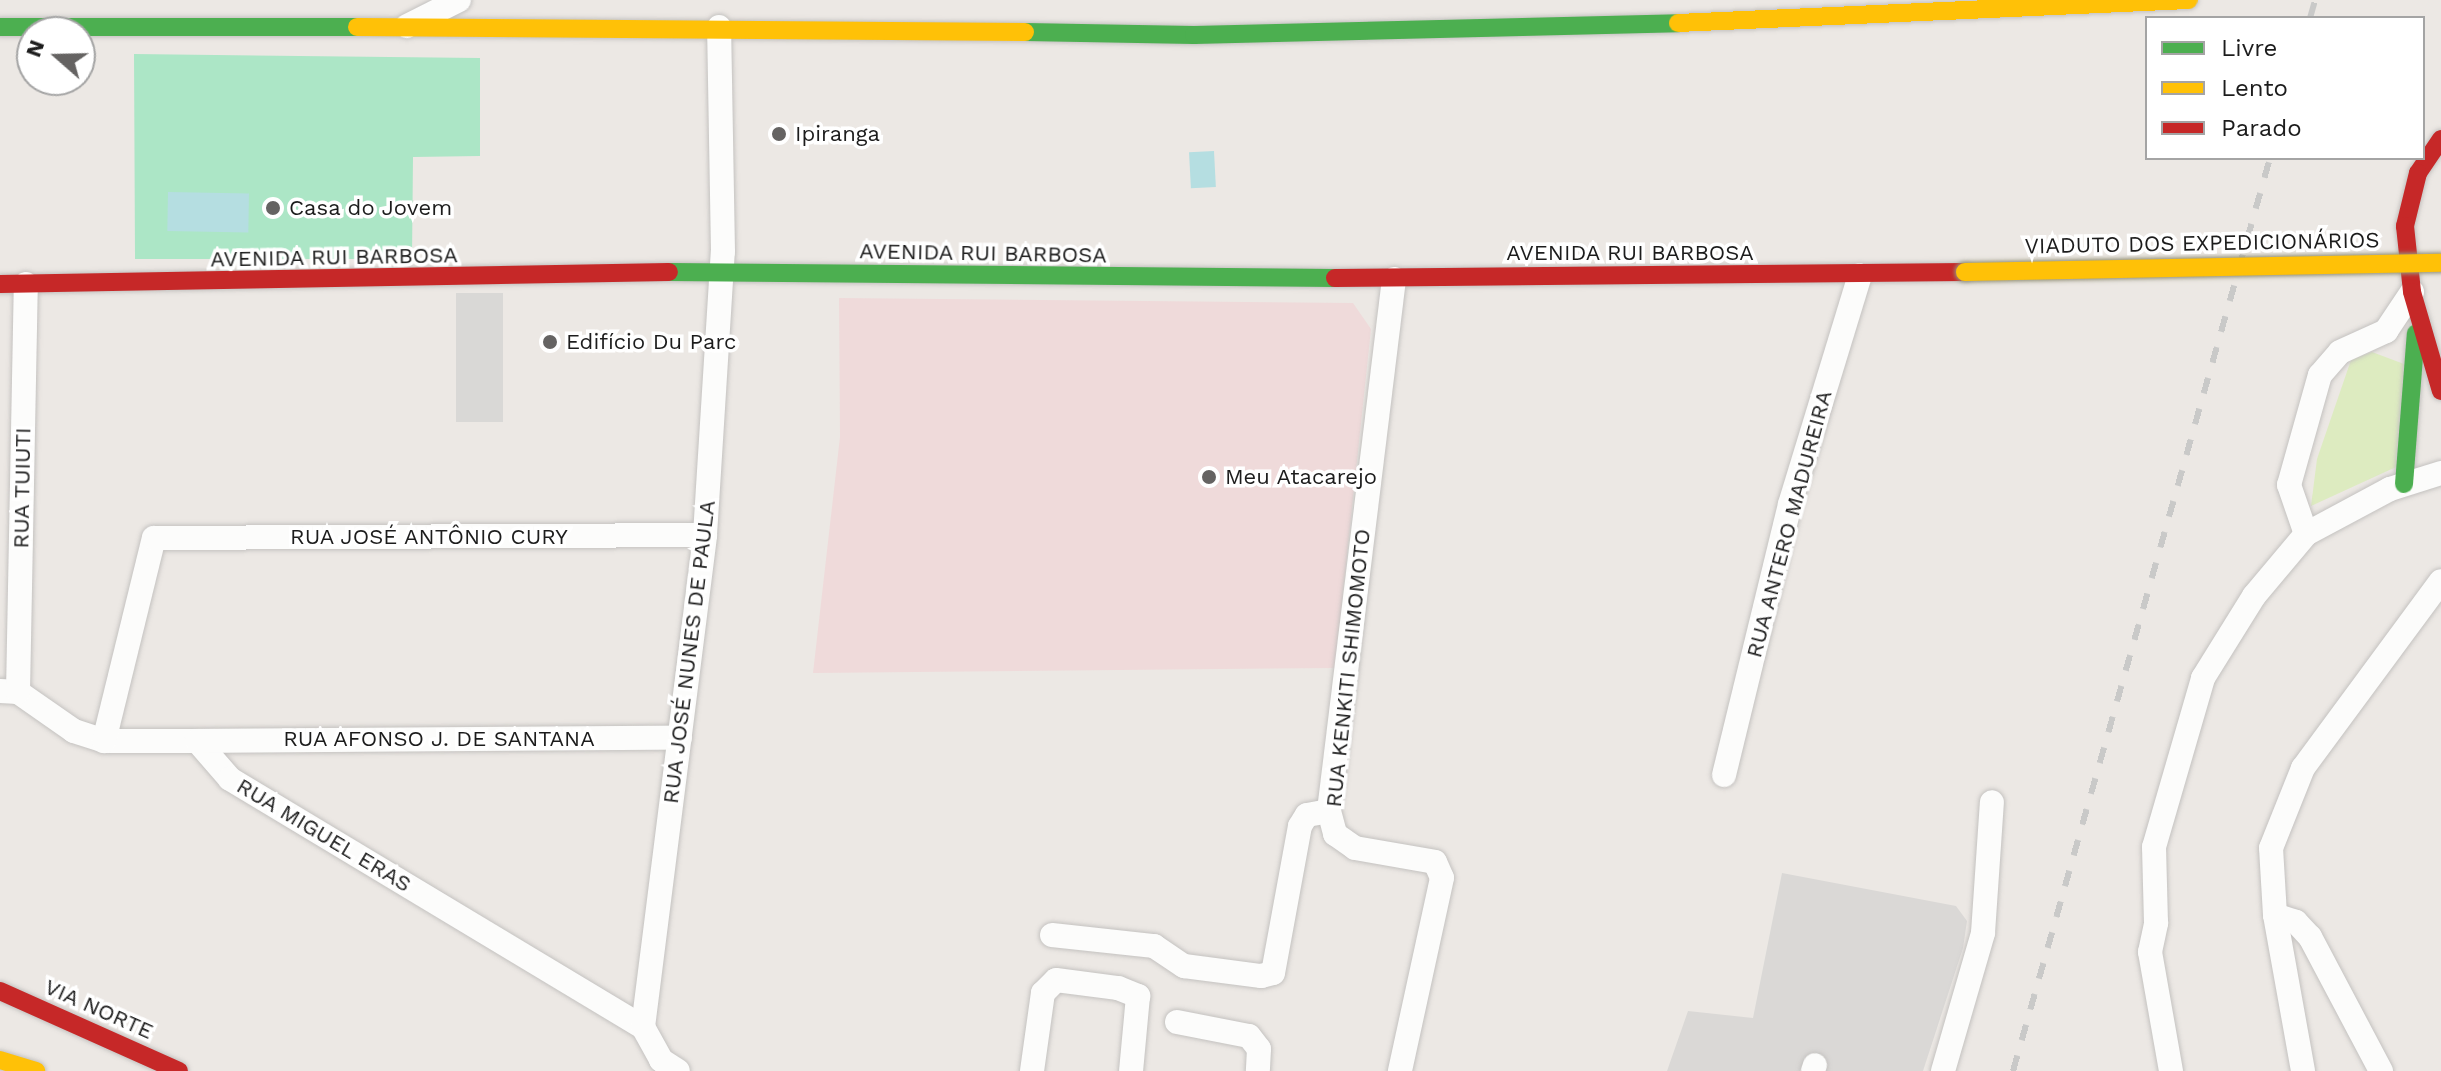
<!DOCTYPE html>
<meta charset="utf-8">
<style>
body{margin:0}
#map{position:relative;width:2441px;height:1071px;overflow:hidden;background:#ece8e4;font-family:"Work Sans",sans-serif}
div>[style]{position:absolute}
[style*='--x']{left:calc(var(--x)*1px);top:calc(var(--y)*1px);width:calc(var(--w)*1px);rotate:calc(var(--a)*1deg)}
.residential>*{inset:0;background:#dad8d6}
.commercial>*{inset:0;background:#efdada}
.religious>*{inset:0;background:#d9d8d6;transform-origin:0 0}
.grass>*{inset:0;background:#ddebc0}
.pitch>*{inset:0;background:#ace6c6}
.water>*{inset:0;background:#b5dee1;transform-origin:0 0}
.roads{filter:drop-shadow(0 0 2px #c4c2c0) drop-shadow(0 0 2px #c4c2c0)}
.street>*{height:24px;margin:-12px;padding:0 12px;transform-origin:12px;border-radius:12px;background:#fcfcfb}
.fast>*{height:18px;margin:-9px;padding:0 9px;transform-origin:9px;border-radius:9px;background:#4caf50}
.slow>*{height:18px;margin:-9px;padding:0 9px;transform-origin:9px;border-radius:9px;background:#ffc107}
.jam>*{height:18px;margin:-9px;padding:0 9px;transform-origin:9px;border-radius:9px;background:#c62828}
.rail>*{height:6px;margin-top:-3px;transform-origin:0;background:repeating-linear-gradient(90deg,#c9c9c8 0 16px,transparent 0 32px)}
.bridges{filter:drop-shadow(0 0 2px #96947c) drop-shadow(0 0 2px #96947c)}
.slow-bridge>*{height:18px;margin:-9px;padding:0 9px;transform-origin:9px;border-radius:9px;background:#ffc107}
.dots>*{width:22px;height:22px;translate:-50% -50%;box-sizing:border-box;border:4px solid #fff;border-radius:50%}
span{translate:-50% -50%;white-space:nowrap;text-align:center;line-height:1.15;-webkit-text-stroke:7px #fff;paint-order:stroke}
.poi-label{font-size:22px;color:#1c1c1c}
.left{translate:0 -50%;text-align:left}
.street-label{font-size:22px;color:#1c1c1c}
.legend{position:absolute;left:2145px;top:16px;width:280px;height:144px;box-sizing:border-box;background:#fff;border:2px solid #a4a4a4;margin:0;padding:10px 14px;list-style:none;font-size:24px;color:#1c1c1c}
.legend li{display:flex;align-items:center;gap:16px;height:40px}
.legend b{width:40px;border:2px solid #a4a4a4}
.north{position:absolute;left:16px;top:16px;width:80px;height:80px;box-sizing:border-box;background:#fff;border:2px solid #a4a4a4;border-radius:50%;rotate:290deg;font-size:22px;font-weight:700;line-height:32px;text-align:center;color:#1c1c1c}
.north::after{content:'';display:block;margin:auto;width:28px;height:36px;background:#656362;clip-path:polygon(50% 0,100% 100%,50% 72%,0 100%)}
</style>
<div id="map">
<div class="residential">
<div style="clip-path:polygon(1782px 873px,1956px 906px,1967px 921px,1963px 948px,1923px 1071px,1667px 1071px,1688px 1011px,1753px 1018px)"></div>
</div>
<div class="commercial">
<div style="clip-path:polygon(839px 298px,1353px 303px,1371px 329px,1335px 668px,813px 673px,840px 437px)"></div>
</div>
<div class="religious">
<div style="left:456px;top:293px;width:47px;height:129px"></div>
</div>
<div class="grass">
<div style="clip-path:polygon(2372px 352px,2404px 364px,2396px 467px,2311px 506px,2317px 459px,2351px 360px)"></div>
</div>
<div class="pitch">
<div style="clip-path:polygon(134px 54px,480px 58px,480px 156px,413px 157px,412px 259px,135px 259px)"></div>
</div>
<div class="water">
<div style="left:1214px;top:151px;width:36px;height:25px;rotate:87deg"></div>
<div style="left:168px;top:192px;width:81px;height:39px;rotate:1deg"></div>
</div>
<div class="roads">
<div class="street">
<div style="--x:407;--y:26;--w:58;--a:-26.6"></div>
<div style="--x:1394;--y:279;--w:536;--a:96.97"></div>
<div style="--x:1329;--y:811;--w:24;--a:75"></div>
<div style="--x:1335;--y:834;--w:24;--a:35"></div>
<div style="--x:1355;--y:848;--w:81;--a:9.9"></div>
<div style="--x:1435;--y:862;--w:17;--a:66"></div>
<div style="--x:1442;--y:878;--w:198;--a:102.3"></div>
<div style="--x:2306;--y:534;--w:52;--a:-109.1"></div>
<div style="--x:2289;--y:485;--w:114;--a:-74.3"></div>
<div style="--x:2320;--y:375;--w:30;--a:-49"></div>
<div style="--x:2340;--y:352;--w:51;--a:-24.5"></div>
<div style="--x:2386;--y:331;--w:47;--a:-56.3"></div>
<div style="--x:0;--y:691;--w:18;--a:3"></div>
<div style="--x:18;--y:692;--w:68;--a:34.9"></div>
<div style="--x:74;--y:731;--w:32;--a:18"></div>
<div style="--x:104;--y:741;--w:93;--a:0"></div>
<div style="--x:197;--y:741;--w:50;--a:49"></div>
<div style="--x:230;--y:779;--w:482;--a:31"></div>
<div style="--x:18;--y:692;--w:408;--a:-88.9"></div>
<div style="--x:104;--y:741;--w:209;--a:-76.2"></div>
<div style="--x:154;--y:538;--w:551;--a:-0.31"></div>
<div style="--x:197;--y:741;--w:483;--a:-0.4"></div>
<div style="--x:1724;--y:775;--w:279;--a:-76.3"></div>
<div style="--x:1790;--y:504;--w:239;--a:-73"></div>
<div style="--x:2275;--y:915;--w:158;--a:79.8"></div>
<div style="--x:1052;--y:935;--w:103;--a:6.2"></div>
<div style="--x:1154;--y:946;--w:36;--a:34"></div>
<div style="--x:1184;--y:966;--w:78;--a:7.4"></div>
<div style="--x:1261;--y:976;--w:12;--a:-14"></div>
<div style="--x:1273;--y:973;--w:149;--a:-79.6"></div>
<div style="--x:1300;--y:826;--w:13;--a:-58"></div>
<div style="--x:1307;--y:815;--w:22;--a:-10"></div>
<div style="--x:1177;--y:1022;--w:73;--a:11"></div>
<div style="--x:1249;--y:1036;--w:16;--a:52"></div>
<div style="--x:1259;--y:1049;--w:22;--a:93"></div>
<div style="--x:643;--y:1027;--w:496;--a:-82.8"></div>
<div style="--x:705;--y:535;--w:284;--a:-86.4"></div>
<div style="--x:723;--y:252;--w:225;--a:-91"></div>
<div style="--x:643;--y:1027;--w:38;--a:61"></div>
<div style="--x:661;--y:1060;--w:20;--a:33"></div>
<div style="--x:1032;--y:1071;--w:79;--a:-82"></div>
<div style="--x:1043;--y:993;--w:18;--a:-45"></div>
<div style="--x:1056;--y:980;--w:63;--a:7.4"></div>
<div style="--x:1118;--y:988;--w:22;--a:22"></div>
<div style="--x:1138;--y:996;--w:75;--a:95.3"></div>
<div style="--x:1813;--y:1071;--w:6;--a:-72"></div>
<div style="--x:1943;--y:1071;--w:144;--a:-73.8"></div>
<div style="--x:1983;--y:933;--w:131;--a:-86.1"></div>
<div style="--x:2171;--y:1071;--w:121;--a:-100"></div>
<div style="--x:2150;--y:952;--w:30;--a:-78"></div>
<div style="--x:2156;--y:923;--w:76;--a:-91.5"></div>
<div style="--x:2154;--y:847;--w:176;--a:-73.8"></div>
<div style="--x:2203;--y:678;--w:97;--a:-58.1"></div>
<div style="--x:2254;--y:596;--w:81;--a:-50"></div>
<div style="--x:2306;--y:534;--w:95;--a:-28.2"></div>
<div style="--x:2390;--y:489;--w:53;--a:-17.4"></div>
<div style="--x:2381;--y:1071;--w:152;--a:-117.9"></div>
<div style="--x:2310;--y:937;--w:21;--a:-133"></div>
<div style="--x:2296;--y:922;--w:22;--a:-162"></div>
<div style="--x:2275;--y:915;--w:67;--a:-93.4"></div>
<div style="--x:2271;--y:848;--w:86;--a:-68.2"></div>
<div style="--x:2303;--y:768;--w:232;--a:-53.6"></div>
</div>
<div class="fast">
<div style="--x:0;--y:27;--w:357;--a:0"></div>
<div style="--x:1025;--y:32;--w:169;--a:1"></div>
<div style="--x:1194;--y:35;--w:484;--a:-1.4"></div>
<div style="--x:669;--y:272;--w:666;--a:0.52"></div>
<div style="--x:2404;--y:484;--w:151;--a:-85.5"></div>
</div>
<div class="slow">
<div style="--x:1678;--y:23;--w:511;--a:-2.58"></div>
<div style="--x:357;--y:27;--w:668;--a:0.43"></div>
<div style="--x:0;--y:1060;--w:38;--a:17"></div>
</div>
<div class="jam">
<div style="--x:2441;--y:139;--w:41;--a:124.1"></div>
<div style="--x:2418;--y:173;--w:55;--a:103.8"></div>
<div style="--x:2405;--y:226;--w:66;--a:83.9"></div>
<div style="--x:2412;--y:292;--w:103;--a:73.7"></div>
<div style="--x:1335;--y:278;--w:630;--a:-0.55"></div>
<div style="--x:0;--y:284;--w:669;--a:-1.03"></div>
<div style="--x:0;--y:991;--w:196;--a:24.1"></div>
</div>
</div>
<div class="rail">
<div style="--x:2310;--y:18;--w:19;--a:-74"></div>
<div style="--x:2013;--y:1071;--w:948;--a:-74.28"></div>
</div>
<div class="bridges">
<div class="slow-bridge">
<div style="--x:1965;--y:272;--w:476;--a:-1.1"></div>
</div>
</div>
<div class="dots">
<div style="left:779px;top:134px;background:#656362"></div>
<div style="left:273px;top:208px;background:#656362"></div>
<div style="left:550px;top:342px;background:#656362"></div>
<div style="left:1209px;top:477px;background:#656362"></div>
</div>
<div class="poi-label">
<span class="left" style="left:795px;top:134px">Ipiranga</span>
<span class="left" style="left:289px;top:208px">Casa do Jovem</span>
<span class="left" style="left:566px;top:342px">Edifício Du Parc</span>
<span class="left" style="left:1225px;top:477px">Meu Atacarejo</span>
</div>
<div class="street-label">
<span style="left:2202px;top:243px;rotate:-1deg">VIADUTO DOS EXPEDICIONÁRIOS</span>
<span style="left:983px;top:253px;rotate:1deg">AVENIDA RUI BARBOSA</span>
<span style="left:1630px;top:253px">AVENIDA RUI BARBOSA</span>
<span style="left:334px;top:257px;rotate:-1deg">AVENIDA RUI BARBOSA</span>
<span style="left:22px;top:488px;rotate:-89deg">RUA TUIUTI</span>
<span style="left:1789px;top:524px;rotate:-75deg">RUA ANTERO MADUREIRA</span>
<span style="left:429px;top:537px">RUA JOSÉ ANTÔNIO CURY</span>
<span style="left:689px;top:652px;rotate:-83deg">RUA JOSÉ NUNES DE PAULA</span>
<span style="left:1348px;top:668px;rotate:-84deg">RUA KENKITI SHIMOMOTO</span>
<span style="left:439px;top:739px">RUA AFONSO J. DE SANTANA</span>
<span style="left:324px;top:835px;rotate:31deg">RUA MIGUEL ERAS</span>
<span style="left:99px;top:1009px;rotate:24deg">VIA NORTE</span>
</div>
<ul class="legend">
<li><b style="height:10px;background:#4caf50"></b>Livre</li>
<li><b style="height:10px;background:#ffc107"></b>Lento</li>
<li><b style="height:10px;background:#c62828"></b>Parado</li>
</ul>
<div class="north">N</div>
</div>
